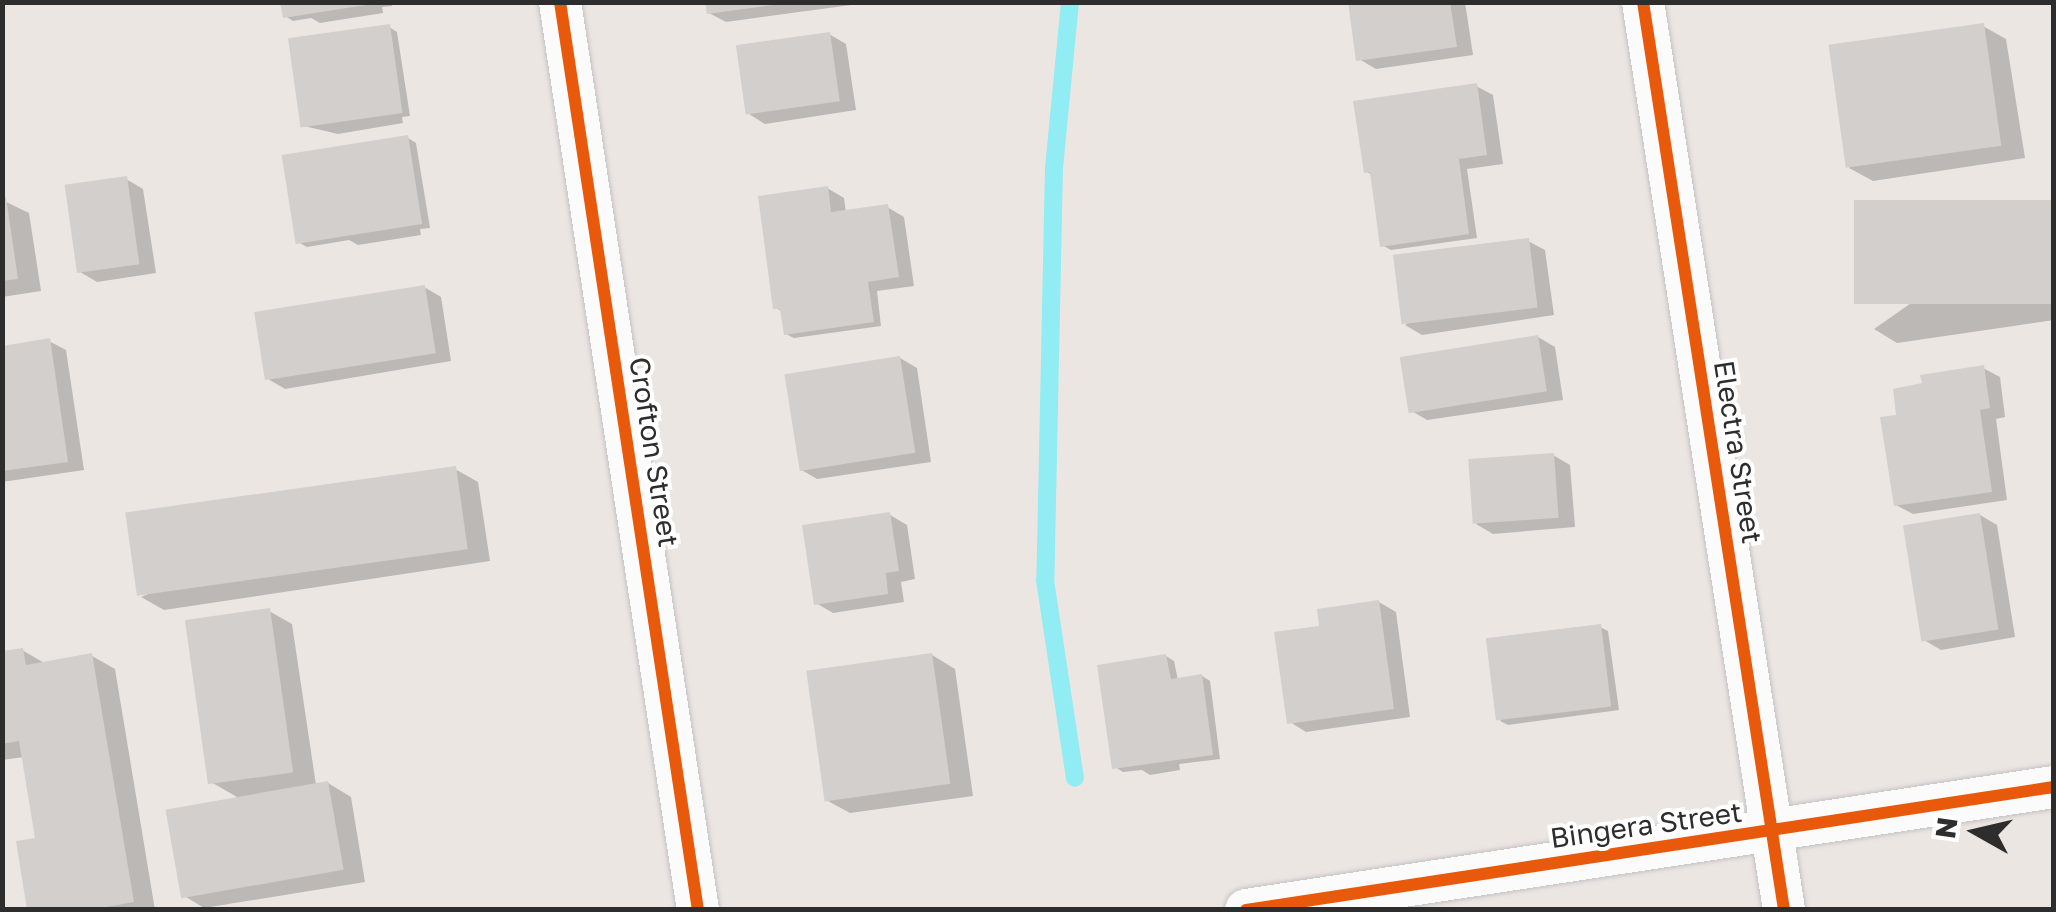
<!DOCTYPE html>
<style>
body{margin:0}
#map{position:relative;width:2056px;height:912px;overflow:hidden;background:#ece6e3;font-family:"Golos Text",sans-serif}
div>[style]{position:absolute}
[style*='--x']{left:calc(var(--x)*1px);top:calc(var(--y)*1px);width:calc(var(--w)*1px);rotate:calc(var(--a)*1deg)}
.shadow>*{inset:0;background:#0003}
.stream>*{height:18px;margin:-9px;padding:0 9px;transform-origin:9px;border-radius:9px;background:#91ecf3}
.building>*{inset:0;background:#d2cfcc;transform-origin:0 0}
.roads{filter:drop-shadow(0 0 2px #c3c2c2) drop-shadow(0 0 2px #c3c2c2)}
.minor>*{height:42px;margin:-21px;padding:0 21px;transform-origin:21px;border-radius:21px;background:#fcfbfb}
.cycleway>*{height:12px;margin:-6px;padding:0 6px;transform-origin:6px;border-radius:6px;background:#e8590c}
span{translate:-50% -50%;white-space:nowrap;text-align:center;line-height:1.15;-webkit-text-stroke:8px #fff;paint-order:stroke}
.street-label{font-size:28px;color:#2d2d2d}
.frame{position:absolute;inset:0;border:5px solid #2d2d2d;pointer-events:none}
.north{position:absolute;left:1926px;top:782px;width:100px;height:100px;-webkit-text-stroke:8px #fff;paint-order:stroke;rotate:278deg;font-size:28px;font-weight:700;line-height:40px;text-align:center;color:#2d2d2d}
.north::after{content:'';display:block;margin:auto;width:35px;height:45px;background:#2d2d2d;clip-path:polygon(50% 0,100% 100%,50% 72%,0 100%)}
</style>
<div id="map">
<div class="shadow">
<div style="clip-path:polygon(283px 2px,391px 2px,392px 6px,382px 7px,383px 13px,320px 23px,311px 18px,293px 21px,285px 16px)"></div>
<div style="clip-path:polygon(708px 2px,866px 2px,866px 3px,726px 22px,709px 13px)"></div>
<div style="clip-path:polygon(1350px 2px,1465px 2px,1473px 55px,1376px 69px,1359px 59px)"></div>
<div style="clip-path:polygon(1983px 26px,2006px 39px,2025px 158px,1873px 181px,1849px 168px)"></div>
<div style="clip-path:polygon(389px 27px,397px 32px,410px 116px,402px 117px,403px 123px,338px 134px,304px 126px)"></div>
<div style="clip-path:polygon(829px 34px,846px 44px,856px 110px,765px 124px,749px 114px)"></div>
<div style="clip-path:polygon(1476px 86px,1493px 95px,1503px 164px,1467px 169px,1477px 238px,1391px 250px,1382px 245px,1373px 176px,1366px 171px)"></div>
<div style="clip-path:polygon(408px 138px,416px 143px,430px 228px,420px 229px,421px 235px,358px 245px,349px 240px,307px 247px,298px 242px)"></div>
<div style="clip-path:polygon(126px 179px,143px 189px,156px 273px,97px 282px,80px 272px)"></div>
<div style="clip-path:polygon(827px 188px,844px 198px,846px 213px,887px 207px,904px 217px,914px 286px,877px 291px,881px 326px,794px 338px,786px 334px,783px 312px,776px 308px)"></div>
<div style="clip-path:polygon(2px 200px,29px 213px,41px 291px,2px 297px)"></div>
<div style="clip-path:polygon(2054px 203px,2054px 320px,1897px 343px,1874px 329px)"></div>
<div style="clip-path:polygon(1528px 241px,1545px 250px,1554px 315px,1422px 335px,1405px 325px)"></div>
<div style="clip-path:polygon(424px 287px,441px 297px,451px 361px,285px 389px,268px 379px)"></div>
<div style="clip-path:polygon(1538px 337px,1555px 347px,1563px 400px,1427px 420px,1410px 410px)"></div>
<div style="clip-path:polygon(49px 341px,66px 350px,84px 470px,2px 482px,2px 348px)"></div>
<div style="clip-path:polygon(900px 358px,917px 368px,931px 462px,817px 479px,800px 469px)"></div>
<div style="clip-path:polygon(1983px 368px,2000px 377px,2005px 417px,1996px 419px,2007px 500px,1913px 514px,1896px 505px,1899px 417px,1925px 385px)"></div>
<div style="clip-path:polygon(1553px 455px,1570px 465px,1575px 527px,1493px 534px,1476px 524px)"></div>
<div style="clip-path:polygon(455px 469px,478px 482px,490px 561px,164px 610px,141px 597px)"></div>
<div style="clip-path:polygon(890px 515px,907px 525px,915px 579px,901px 582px,904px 602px,833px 613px,816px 603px)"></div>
<div style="clip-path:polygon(1980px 515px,1997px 525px,2015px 637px,1941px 650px,1924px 640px)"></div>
<div style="clip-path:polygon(1379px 602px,1396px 612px,1410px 717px,1306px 732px,1290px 722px)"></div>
<div style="clip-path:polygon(269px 611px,292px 624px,316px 785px,328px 783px,351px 797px,365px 882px,204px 908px,181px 894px,237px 797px,211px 782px)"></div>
<div style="clip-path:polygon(1600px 627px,1608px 631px,1619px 710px,1508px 725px,1500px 721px)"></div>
<div style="clip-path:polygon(22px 650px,46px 664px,92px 656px,115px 669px,155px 910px,30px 910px,38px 840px,24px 757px,2px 760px,2px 654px)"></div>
<div style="clip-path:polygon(932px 655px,955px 669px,973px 796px,850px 813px,826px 800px)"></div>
<div style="clip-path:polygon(1166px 656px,1174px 661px,1178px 680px,1202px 676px,1210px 681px,1220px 759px,1179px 764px,1180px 770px,1150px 775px,1142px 770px,1123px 772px,1115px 767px)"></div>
</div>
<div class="stream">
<div style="--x:1070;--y:2;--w:166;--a:95.5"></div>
<div style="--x:1054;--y:167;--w:413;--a:91.2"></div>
<div style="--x:1045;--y:580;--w:200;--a:81.4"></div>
</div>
<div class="building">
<div style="clip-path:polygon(280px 2px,366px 2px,366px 5px,283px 18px)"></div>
<div style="clip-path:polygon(705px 2px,774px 2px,774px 5px,707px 14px)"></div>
<div style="clip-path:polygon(1348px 2px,1450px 2px,1457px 47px,1356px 61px)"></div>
<div style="left:1984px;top:23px;width:124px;height:157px;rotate:82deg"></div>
<div style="left:390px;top:24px;width:90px;height:103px;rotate:82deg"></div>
<div style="left:830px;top:32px;width:70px;height:95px;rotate:82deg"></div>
<div style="clip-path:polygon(1477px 83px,1487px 155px,1459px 159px,1469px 234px,1380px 247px,1370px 172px,1364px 173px,1353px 101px)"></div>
<div style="left:408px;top:135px;width:90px;height:128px;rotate:81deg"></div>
<div style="left:127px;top:176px;width:89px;height:63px;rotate:82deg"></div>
<div style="clip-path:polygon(828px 186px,831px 212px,888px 204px,899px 277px,868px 282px,874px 322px,784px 335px,780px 309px,773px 309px,758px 196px)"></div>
<div style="clip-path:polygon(6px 197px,18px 279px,2px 281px,2px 198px)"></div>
<div style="left:2054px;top:200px;width:104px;height:200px;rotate:90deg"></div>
<div style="left:1529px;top:238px;width:70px;height:137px;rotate:83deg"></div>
<div style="left:425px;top:285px;width:69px;height:173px;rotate:81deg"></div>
<div style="left:1538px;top:335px;width:57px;height:140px;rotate:81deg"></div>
<div style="clip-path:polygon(50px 338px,68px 462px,2px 471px,2px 346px)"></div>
<div style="left:900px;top:356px;width:98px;height:117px;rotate:81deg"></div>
<div style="clip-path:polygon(1984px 365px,1990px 408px,1980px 410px,1992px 492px,1894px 506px,1880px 417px,1896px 415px,1893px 389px,1922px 383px,1920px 375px)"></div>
<div style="left:1554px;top:453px;width:65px;height:86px;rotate:86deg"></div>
<div style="left:456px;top:466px;width:84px;height:334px;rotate:82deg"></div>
<div style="clip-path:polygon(890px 512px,899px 571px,886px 573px,888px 594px,814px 605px,802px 525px)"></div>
<div style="left:1980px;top:513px;width:118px;height:78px;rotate:81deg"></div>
<div style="clip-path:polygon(1379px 600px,1394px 709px,1287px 724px,1274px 632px,1319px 626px,1317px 609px)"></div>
<div style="left:270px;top:608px;width:166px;height:86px;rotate:82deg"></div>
<div style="left:1601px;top:624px;width:83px;height:116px;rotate:83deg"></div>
<div style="clip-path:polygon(23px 648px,26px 665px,92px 653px,134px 902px,90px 910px,27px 910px,16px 841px,35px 838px,19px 741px,2px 744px,2px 651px)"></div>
<div style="left:932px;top:653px;width:132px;height:127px;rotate:82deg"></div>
<div style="clip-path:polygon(1166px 654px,1171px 679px,1202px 674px,1213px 755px,1112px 769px,1097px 665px)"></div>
<div style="left:328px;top:781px;width:90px;height:165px;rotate:80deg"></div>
</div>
<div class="roads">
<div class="minor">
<div style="--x:560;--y:2;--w:918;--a:81.36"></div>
<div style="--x:1643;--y:2;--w:919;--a:81.17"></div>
<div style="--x:1246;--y:910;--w:817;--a:-8.66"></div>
</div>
</div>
<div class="cycleway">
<div style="--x:560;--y:2;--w:918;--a:81.36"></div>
<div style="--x:1643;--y:2;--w:919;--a:81.17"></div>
<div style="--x:1246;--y:910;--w:817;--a:-8.66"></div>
</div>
<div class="street-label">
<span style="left:654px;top:452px;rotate:81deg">Crofton Street</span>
<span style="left:1738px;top:452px;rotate:81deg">Electra Street</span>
<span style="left:1646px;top:825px;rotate:-8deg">Bingera Street</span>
</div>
<div class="frame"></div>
<div class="north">N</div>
</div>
